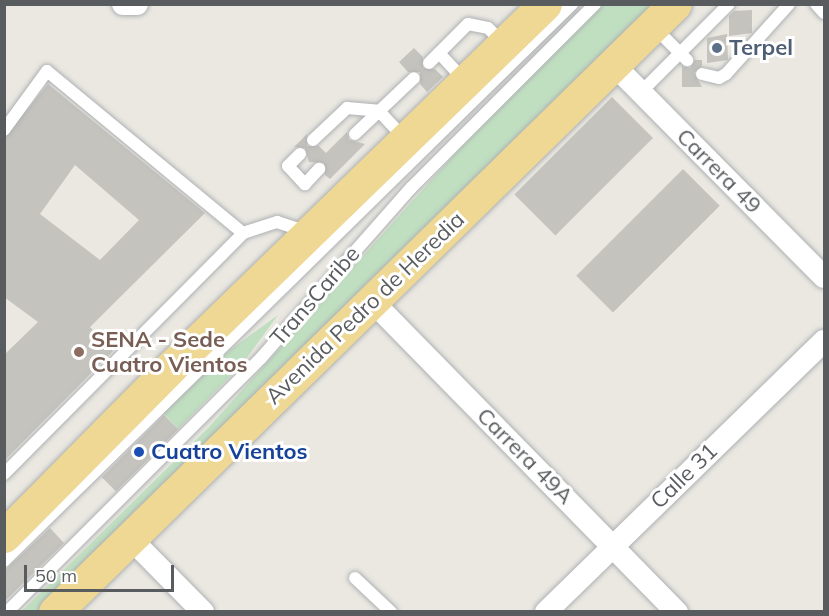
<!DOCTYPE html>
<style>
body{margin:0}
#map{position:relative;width:829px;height:616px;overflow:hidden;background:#eae8e1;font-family:Mulish,sans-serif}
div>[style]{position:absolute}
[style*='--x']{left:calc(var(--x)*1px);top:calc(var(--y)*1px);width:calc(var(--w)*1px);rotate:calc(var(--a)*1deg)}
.green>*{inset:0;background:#c0dfc0}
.building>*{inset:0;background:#c5c3bd;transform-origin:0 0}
.roads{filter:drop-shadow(0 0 2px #aeb1b4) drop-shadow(0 0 2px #aeb1b4)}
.lane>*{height:12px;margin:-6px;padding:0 6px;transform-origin:6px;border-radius:6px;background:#fff}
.street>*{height:22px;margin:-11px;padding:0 11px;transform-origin:11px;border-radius:11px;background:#fff}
.highway>*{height:33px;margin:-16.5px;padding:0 16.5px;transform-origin:16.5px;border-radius:16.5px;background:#eed894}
.dots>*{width:16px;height:16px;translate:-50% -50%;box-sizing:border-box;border:3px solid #fff;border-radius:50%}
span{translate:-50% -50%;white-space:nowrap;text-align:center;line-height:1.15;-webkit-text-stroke:6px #fff;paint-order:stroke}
.service-label{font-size:22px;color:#4e5e75;font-weight:700}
.left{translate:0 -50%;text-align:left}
.street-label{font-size:22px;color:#595c5f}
.education-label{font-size:22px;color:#785e54;font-weight:700}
.transit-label{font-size:22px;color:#164399;font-weight:700}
.frame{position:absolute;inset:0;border:6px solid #595c5f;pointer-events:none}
.scale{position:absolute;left:24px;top:565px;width:150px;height:27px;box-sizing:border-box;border:3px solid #595c5f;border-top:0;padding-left:8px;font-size:18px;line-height:21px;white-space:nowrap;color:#595c5f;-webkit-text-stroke:4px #fff;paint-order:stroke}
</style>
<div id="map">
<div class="green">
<div style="clip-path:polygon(603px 5px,660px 5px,38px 611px,21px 612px,210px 426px,461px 147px)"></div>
<div style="clip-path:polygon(278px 315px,243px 363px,178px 429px,163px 413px,230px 350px)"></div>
</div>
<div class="building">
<div style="clip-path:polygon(752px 10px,752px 33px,729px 36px,729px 16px,734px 11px)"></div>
<div style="clip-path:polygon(727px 34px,728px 60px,707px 63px,707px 38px)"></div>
<div style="clip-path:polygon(414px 48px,423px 57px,423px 68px,435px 69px,443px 77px,427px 92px,420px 84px,420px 72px,408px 72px,399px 62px)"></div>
<div style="clip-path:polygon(695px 60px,702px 60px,702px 66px,694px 73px,702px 87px,682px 87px,682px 66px,690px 68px)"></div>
<div style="clip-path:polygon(evenodd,48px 84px,205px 213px,90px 327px,113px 351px,4px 461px,4px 355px,38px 322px,4px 297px,4px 138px,48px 84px,75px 165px,139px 220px,100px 260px,40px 214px,75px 165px)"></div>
<div style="left:612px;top:97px;width:58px;height:138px;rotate:45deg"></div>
<div style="clip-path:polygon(347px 132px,349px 140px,365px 144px,330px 179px,325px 175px,324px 163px,309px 162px,305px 148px,294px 147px,307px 134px,307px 146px,319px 146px,326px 153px)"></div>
<div style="left:683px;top:169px;width:52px;height:151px;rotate:45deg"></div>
<div style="left:164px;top:415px;width:20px;height:88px;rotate:45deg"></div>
<div style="clip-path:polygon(50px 528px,64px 543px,4px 602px,4px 571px)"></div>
</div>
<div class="roads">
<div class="lane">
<div style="--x:816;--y:4;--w:12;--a:48"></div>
<div style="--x:654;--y:27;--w:47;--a:45"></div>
<div style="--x:439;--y:53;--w:38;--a:47"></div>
<div style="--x:429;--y:63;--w:55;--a:-45"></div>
<div style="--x:468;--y:24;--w:20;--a:11"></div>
<div style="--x:488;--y:28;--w:21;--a:45"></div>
<div style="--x:702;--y:74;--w:17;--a:13"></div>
<div style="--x:719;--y:78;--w:8;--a:-30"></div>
<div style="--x:726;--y:74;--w:94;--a:-48"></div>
<div style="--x:641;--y:92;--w:124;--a:-45"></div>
<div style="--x:4;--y:130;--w:73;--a:-53.9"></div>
<div style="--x:47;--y:71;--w:254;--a:39.6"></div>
<div style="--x:355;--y:134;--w:81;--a:-43.5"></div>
<div style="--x:313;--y:140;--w:47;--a:-43.3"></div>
<div style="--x:347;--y:108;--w:32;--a:5"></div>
<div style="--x:379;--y:111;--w:37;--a:47"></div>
<div style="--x:300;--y:154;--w:17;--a:135"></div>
<div style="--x:288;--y:166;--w:25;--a:47"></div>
<div style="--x:305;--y:184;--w:21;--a:-47"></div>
<div style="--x:4;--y:474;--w:339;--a:-45.2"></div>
<div style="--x:243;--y:233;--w:36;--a:-18"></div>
<div style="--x:277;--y:222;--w:33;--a:18"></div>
<div style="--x:4;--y:561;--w:796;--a:-44.44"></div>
<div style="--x:355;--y:578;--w:50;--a:43.4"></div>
<div style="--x:7;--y:612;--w:359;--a:-45"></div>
<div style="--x:261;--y:358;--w:227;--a:-48.6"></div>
<div style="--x:411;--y:188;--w:260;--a:-45"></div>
</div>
<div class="street">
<div style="--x:123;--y:4;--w:14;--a:0"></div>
<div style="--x:614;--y:65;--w:298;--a:45.3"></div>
<div style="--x:372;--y:301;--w:436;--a:45.6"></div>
<div style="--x:130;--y:538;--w:104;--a:45.4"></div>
<div style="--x:546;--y:612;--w:388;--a:-44.3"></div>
</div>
<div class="highway">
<div style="--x:4;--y:536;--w:238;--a:-45.3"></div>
<div style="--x:171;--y:367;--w:521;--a:-44.14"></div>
<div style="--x:55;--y:612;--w:868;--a:-44.44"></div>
</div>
</div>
<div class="dots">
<div style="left:717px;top:48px;background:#5c6f8a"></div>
<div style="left:79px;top:352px;background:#8d6e63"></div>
<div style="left:139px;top:452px;background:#1a4fb4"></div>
</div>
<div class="service-label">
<span class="left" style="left:729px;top:48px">Terpel</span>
</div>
<div class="street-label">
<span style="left:719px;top:171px;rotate:45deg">Carrera 49</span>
<span style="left:315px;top:296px;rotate:-49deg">TransCaribe</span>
<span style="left:365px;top:308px;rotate:-44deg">Avenida Pedro de Heredia</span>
<span style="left:525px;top:456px;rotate:45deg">Carrera 49A</span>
<span style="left:684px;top:476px;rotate:-44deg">Calle 31</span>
</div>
<div class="education-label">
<span class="left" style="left:91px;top:352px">SENA - Sede<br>Cuatro Vientos</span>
</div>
<div class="transit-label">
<span class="left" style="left:151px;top:452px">Cuatro Vientos</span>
</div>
<div class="frame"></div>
<div class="scale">50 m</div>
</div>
